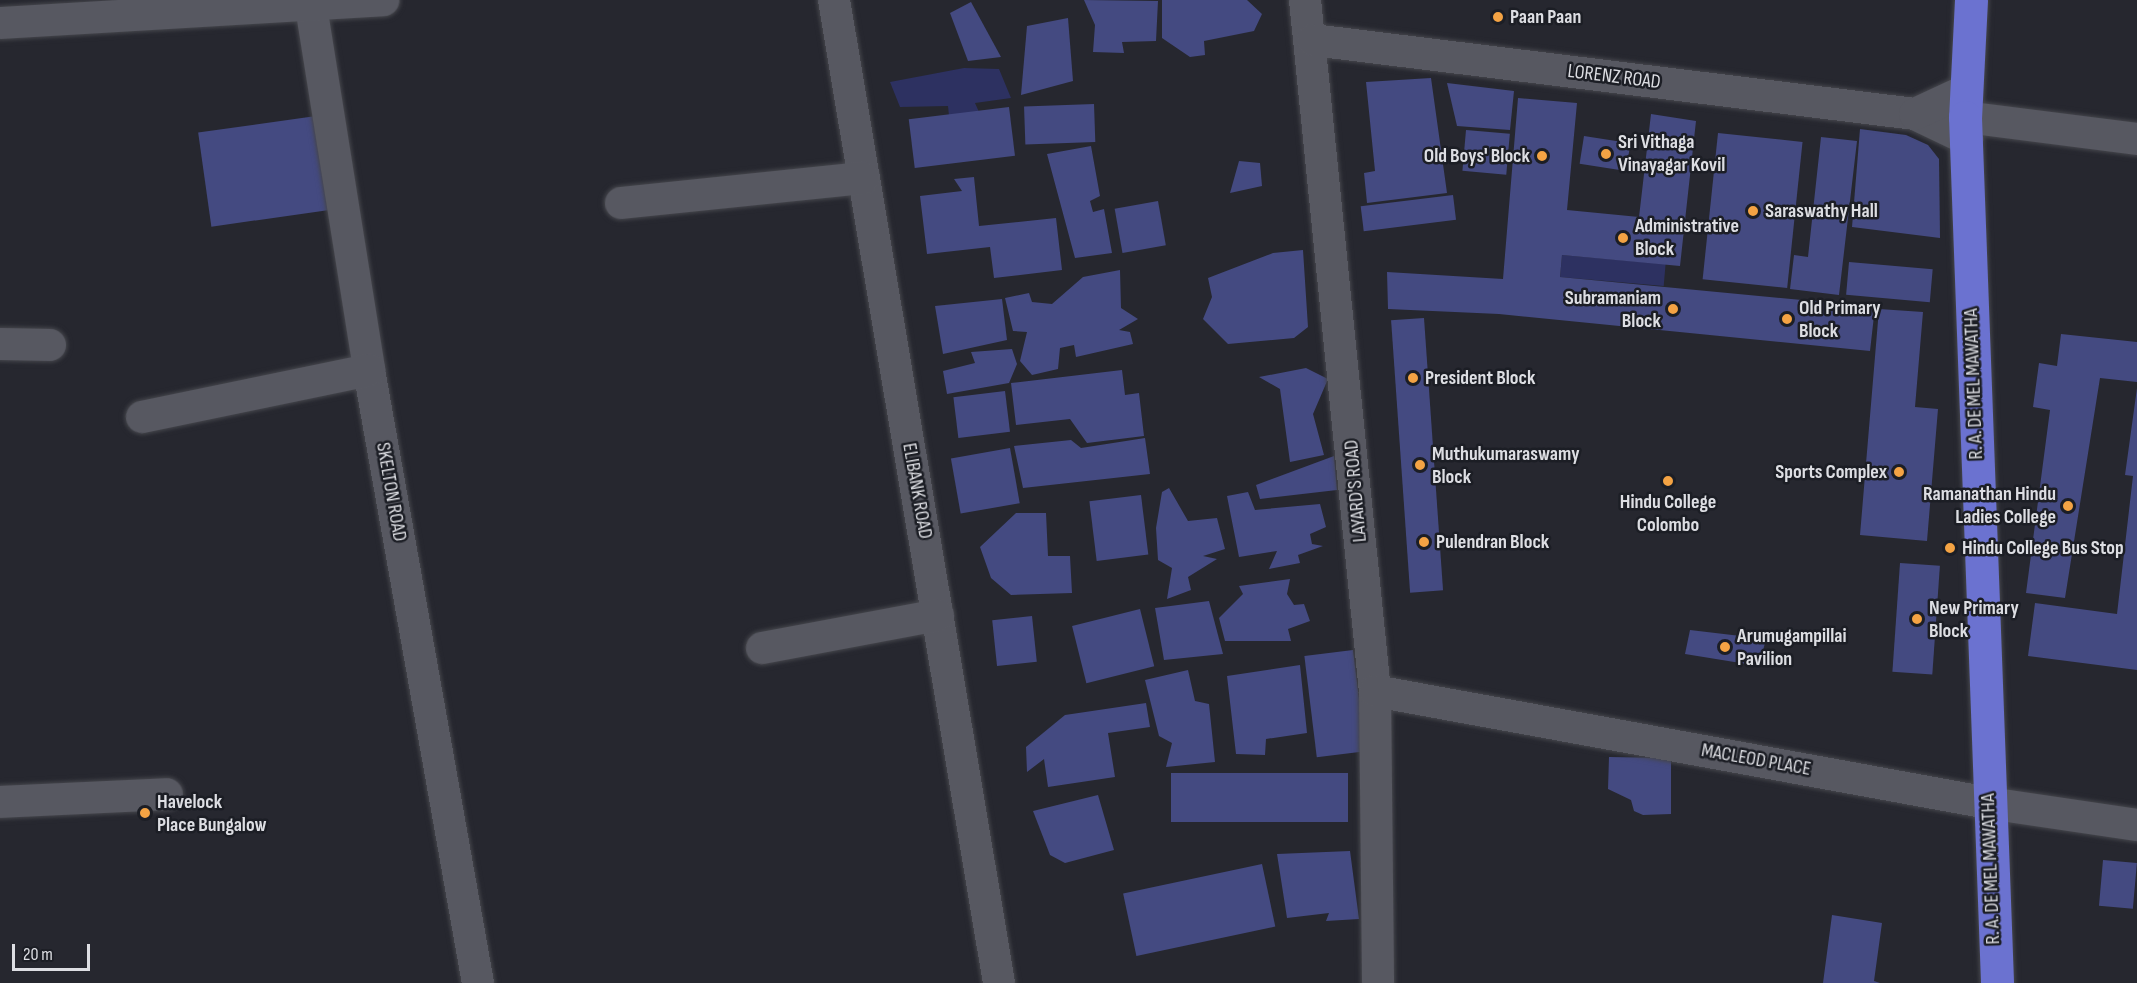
<!DOCTYPE html>
<style>
body{margin:0}
#map{position:relative;width:2137px;height:983px;overflow:hidden;background:#26272f;font-family:"Sofia Sans Condensed",sans-serif}
div>[style]{position:absolute}
[style*='--x']{left:calc(var(--x)*1px);top:calc(var(--y)*1px);width:calc(var(--w)*1px);rotate:calc(var(--a)*1deg)}
.green>*{inset:0;background:#2d3161;transform-origin:0 0}
.building>*{inset:0;background:#444a81;transform-origin:0 0}
.roads{filter:drop-shadow(0 0 2px #45464c) drop-shadow(0 0 2px #45464c)}
.minor>*{height:32px;margin:-16px;padding:0 16px;transform-origin:16px;border-radius:16px;background:#575861}
.trunk>*{height:33px;margin:-16.5px;padding:0 16.5px;transform-origin:16.5px;border-radius:16.5px;background:#6b72d0}
.dots>*{width:16px;height:16px;translate:-50% -50%;box-sizing:border-box;border:3px solid #1c1e25;border-radius:50%}
span{translate:-50% -50%;white-space:nowrap;text-align:center;line-height:1.15;-webkit-text-stroke:5px #1c1e25;paint-order:stroke}
.poi-label{font-size:20px;color:#dddee3;font-weight:700}
.left{translate:0 -50%;text-align:left}
.right{translate:-100% -50%;text-align:right}
.street-label{font-size:20px;color:#dddee3}
.scale{position:absolute;left:12px;top:944px;width:78px;height:27px;box-sizing:border-box;border:3px solid #dddee3;border-top:0;padding-left:8px;font-size:18px;line-height:21px;white-space:nowrap;color:#dddee3;-webkit-text-stroke:4px #1c1e25;paint-order:stroke}
</style>
<div id="map">
<div class="green">
<div style="clip-path:polygon(964px 68px,999px 69px,1011px 98px,975px 103px,979px 112px,949px 116px,948px 106px,900px 107px,890px 82px)"></div>
<div style="left:1562px;top:255px;width:104px;height:22px;rotate:5deg"></div>
</div>
<div class="building">
<div style="clip-path:polygon(1084px 0,1158px 1px,1156px 41px,1122px 42px,1124px 53px,1093px 52px,1095px 25px)"></div>
<div style="clip-path:polygon(1162px 0,1247px 0,1262px 14px,1254px 31px,1204px 41px,1205px 55px,1190px 57px,1162px 38px)"></div>
<div style="clip-path:polygon(971px 2px,1001px 57px,968px 61px,950px 13px)"></div>
<div style="clip-path:polygon(1068px 18px,1073px 81px,1021px 95px,1027px 26px)"></div>
<div style="clip-path:polygon(1431px 78px,1447px 193px,1367px 203px,1364px 173px,1375px 171px,1366px 82px)"></div>
<div style="clip-path:polygon(1447px 83px,1514px 91px,1510px 130px,1457px 126px)"></div>
<div style="clip-path:polygon(1518px 98px,1577px 103px,1567px 210px,1639px 217px,1651px 114px,1696px 121px,1680px 266px,1562px 255px,1560px 277px,1875px 307px,1870px 351px,1499px 314px,1388px 309px,1387px 272px,1503px 279px)"></div>
<div style="left:1094px;top:104px;width:38px;height:70px;rotate:88deg"></div>
<div style="left:1009px;top:107px;width:49px;height:101px;rotate:83deg"></div>
<div style="left:316px;top:116px;width:95px;height:119px;rotate:82deg"></div>
<div style="clip-path:polygon(1860px 129px,1906px 135px,1928px 145px,1939px 159px,1940px 238px,1852px 227px)"></div>
<div style="left:1466px;top:130px;width:44px;height:41px;rotate:5deg"></div>
<div style="left:1718px;top:133px;width:85px;height:147px;rotate:6deg"></div>
<div style="left:1584px;top:136px;width:47px;height:28px;rotate:9deg"></div>
<div style="clip-path:polygon(1821px 137px,1857px 141px,1839px 295px,1790px 289px,1794px 255px,1808px 257px)"></div>
<div style="clip-path:polygon(1091px 146px,1100px 196px,1090px 201px,1093px 212px,1104px 209px,1112px 253px,1075px 258px,1047px 154px)"></div>
<div style="clip-path:polygon(1239px 161px,1260px 163px,1262px 186px,1230px 193px)"></div>
<div style="clip-path:polygon(974px 177px,979px 226px,1056px 218px,1062px 270px,994px 278px,990px 247px,927px 254px,920px 196px,962px 191px,954px 179px)"></div>
<div style="left:1453px;top:195px;width:25px;height:93px;rotate:83deg"></div>
<div style="left:1158px;top:201px;width:45px;height:44px;rotate:80deg"></div>
<div style="clip-path:polygon(1303px 250px,1308px 327px,1294px 338px,1228px 344px,1203px 319px,1212px 297px,1208px 278px,1273px 253px)"></div>
<div style="left:1849px;top:262px;width:84px;height:33px;rotate:5deg"></div>
<div style="clip-path:polygon(1120px 270px,1121px 308px,1138px 319px,1119px 330px,1130px 332px,1133px 344px,1076px 357px,1074px 345px,1060px 348px,1058px 369px,1032px 375px,1020px 361px,1027px 332px,1013px 331px,1005px 298px,1029px 293px,1032px 302px,1052px 304px,1083px 277px)"></div>
<div style="clip-path:polygon(1002px 299px,1007px 340px,943px 354px,935px 306px)"></div>
<div style="clip-path:polygon(1879px 309px,1923px 312px,1915px 407px,1938px 409px,1927px 541px,1860px 535px)"></div>
<div style="left:1424px;top:318px;width:273px;height:33px;rotate:86deg"></div>
<div style="clip-path:polygon(2061px 334px,2137px 342px,2137px 382px,2100px 378px,2065px 598px,2026px 593px,2050px 410px,2033px 407px,2039px 363px,2057px 366px)"></div>
<div style="clip-path:polygon(1012px 349px,1017px 364px,1009px 383px,947px 394px,943px 371px,975px 363px,971px 352px)"></div>
<div style="clip-path:polygon(1306px 368px,1328px 379px,1313px 414px,1324px 455px,1290px 462px,1280px 389px,1259px 377px)"></div>
<div style="clip-path:polygon(1122px 370px,1125px 395px,1139px 393px,1144px 436px,1087px 443px,1070px 419px,1016px 425px,1011px 383px)"></div>
<div style="clip-path:polygon(2137px 388px,2137px 670px,2028px 656px,2035px 603px,2117px 614px,2133px 476px,2125px 475px)"></div>
<div style="left:1005px;top:391px;width:41px;height:52px;rotate:83deg"></div>
<div style="clip-path:polygon(1145px 438px,1150px 474px,1023px 488px,1014px 446px,1071px 440px,1081px 448px)"></div>
<div style="left:1010px;top:448px;width:56px;height:60px;rotate:80deg"></div>
<div style="clip-path:polygon(1334px 456px,1337px 490px,1260px 499px,1256px 485px)"></div>
<div style="clip-path:polygon(1169px 488px,1188px 521px,1217px 518px,1225px 549px,1203px 556px,1217px 559px,1188px 577px,1191px 590px,1167px 599px,1172px 568px,1158px 560px,1156px 528px,1162px 492px)"></div>
<div style="clip-path:polygon(1248px 492px,1255px 510px,1320px 504px,1326px 527px,1310px 534px,1312px 544px,1323px 546px,1298px 555px,1300px 563px,1269px 569px,1277px 551px,1239px 557px,1227px 496px)"></div>
<div style="left:1141px;top:495px;width:60px;height:52px;rotate:83deg"></div>
<div style="clip-path:polygon(1016px 513px,1046px 513px,1048px 556px,1070px 556px,1072px 593px,1011px 595px,991px 578px,980px 547px)"></div>
<div style="left:1900px;top:563px;width:40px;height:109px;rotate:4deg"></div>
<div style="clip-path:polygon(1290px 579px,1287px 594px,1294px 605px,1304px 604px,1310px 621px,1288px 629px,1291px 641px,1225px 641px,1219px 618px,1243px 594px,1239px 586px)"></div>
<div style="clip-path:polygon(1209px 601px,1223px 654px,1164px 660px,1155px 608px)"></div>
<div style="left:1140px;top:609px;width:59px;height:70px;rotate:76deg"></div>
<div style="left:1032px;top:616px;width:46px;height:40px;rotate:84deg"></div>
<div style="clip-path:polygon(1690px 630px,1766px 639px,1759px 666px,1685px 654px)"></div>
<div style="left:1353px;top:650px;width:102px;height:49px;rotate:83deg"></div>
<div style="clip-path:polygon(1300px 665px,1307px 733px,1266px 739px,1265px 755px,1236px 754px,1227px 676px)"></div>
<div style="clip-path:polygon(1188px 670px,1195px 701px,1209px 704px,1215px 762px,1166px 767px,1172px 743px,1159px 736px,1145px 680px)"></div>
<div style="clip-path:polygon(1146px 703px,1150px 727px,1108px 733px,1115px 777px,1048px 787px,1044px 759px,1027px 772px,1026px 747px,1065px 715px)"></div>
<div style="clip-path:polygon(1609px 757px,1671px 758px,1671px 814px,1643px 815px,1634px 811px,1631px 800px,1608px 789px)"></div>
<div style="left:1348px;top:773px;width:49px;height:177px;rotate:90deg"></div>
<div style="clip-path:polygon(1098px 795px,1114px 850px,1065px 863px,1050px 855px,1033px 811px)"></div>
<div style="clip-path:polygon(1350px 851px,1359px 919px,1326px 921px,1329px 913px,1287px 918px,1277px 854px)"></div>
<div style="left:2103px;top:860px;width:34px;height:46px;rotate:5deg"></div>
<div style="left:1262px;top:864px;width:64px;height:142px;rotate:78deg"></div>
<div style="clip-path:polygon(1832px 915px,1882px 923px,1874px 981px,1880px 983px,1823px 983px)"></div>
</div>
<div class="roads">
<div class="minor">
<div style="--x:310;--y:0;--w:375;--a:80.9"></div>
<div style="--x:369;--y:370;--w:623;--a:79.92"></div>
<div style="--x:834;--y:0;--w:997;--a:80.47"></div>
<div style="--x:1305;--y:0;--w:695;--a:84.22"></div>
<div style="--x:1375;--y:691;--w:292;--a:89.4"></div>
<div style="--x:0;--y:23;--w:384;--a:-3.4"></div>
<div style="--x:1313;--y:40;--w:607;--a:7.01"></div>
<div style="--x:1915;--y:114;--w:58;--a:25.7"></div>
<div style="--x:1915;--y:114;--w:57;--a:-24.8"></div>
<div style="--x:1965;--y:117;--w:173;--a:7.3"></div>
<div style="--x:621;--y:203;--w:244;--a:-5.9"></div>
<div style="--x:0;--y:344;--w:50;--a:1.1"></div>
<div style="--x:142;--y:417;--w:232;--a:-11.7"></div>
<div style="--x:762;--y:648;--w:179;--a:-10.6"></div>
<div style="--x:1375;--y:691;--w:623;--a:10.35"></div>
<div style="--x:1988;--y:803;--w:151;--a:8.4"></div>
<div style="--x:0;--y:802;--w:167;--a:-2.7"></div>
</div>
<div class="trunk">
<div style="--x:1971;--y:0;--w:117;--a:92.9"></div>
<div style="--x:1965;--y:117;--w:867;--a:87.88"></div>
</div>
</div>
<div class="dots">
<div style="left:1498px;top:17px;background:#f4a344"></div>
<div style="left:1606px;top:154px;background:#f4a344"></div>
<div style="left:1542px;top:156px;background:#f4a344"></div>
<div style="left:1753px;top:211px;background:#f4a344"></div>
<div style="left:1623px;top:238px;background:#f4a344"></div>
<div style="left:1673px;top:309px;background:#f4a344"></div>
<div style="left:1787px;top:319px;background:#f4a344"></div>
<div style="left:1413px;top:378px;background:#f4a344"></div>
<div style="left:1420px;top:465px;background:#f4a344"></div>
<div style="left:1899px;top:472px;background:#f4a344"></div>
<div style="left:1668px;top:481px;background:#f4a344"></div>
<div style="left:2068px;top:506px;background:#f4a344"></div>
<div style="left:1424px;top:542px;background:#f4a344"></div>
<div style="left:1950px;top:548px;background:#f4a344"></div>
<div style="left:1917px;top:619px;background:#f4a344"></div>
<div style="left:1725px;top:647px;background:#f4a344"></div>
<div style="left:145px;top:813px;background:#f4a344"></div>
</div>
<div class="poi-label">
<span class="left" style="left:1510px;top:17px">Paan Paan</span>
<span class="left" style="left:1618px;top:154px">Sri Vithaga<br>Vinayagar Kovil</span>
<span class="right" style="left:1530px;top:156px">Old Boys' Block</span>
<span class="left" style="left:1765px;top:211px">Saraswathy Hall</span>
<span class="left" style="left:1635px;top:238px">Administrative<br>Block</span>
<span class="right" style="left:1661px;top:310px">Subramaniam<br>Block</span>
<span class="left" style="left:1799px;top:320px">Old Primary<br>Block</span>
<span class="left" style="left:1425px;top:378px">President Block</span>
<span class="left" style="left:1432px;top:466px">Muthukumaraswamy<br>Block</span>
<span class="right" style="left:1887px;top:472px">Sports Complex</span>
<span class="right" style="left:2056px;top:506px">Ramanathan Hindu<br>Ladies College</span>
<span style="left:1668px;top:514px">Hindu College<br>Colombo</span>
<span class="left" style="left:1436px;top:542px">Pulendran Block</span>
<span class="left" style="left:1962px;top:548px">Hindu College Bus Stop</span>
<span class="left" style="left:1929px;top:620px">New Primary<br>Block</span>
<span class="left" style="left:1737px;top:648px">Arumugampillai<br>Pavilion</span>
<span class="left" style="left:157px;top:814px">Havelock<br>Place Bungalow</span>
</div>
<div class="street-label">
<span style="left:1614px;top:77px;rotate:7deg">LORENZ ROAD</span>
<span style="left:1974px;top:384px;rotate:-92deg">R. A. DE MEL MAWATHA</span>
<span style="left:917px;top:491px;rotate:80deg">ELIBANK ROAD</span>
<span style="left:1356px;top:491px;rotate:-95deg">LAYARD'S ROAD</span>
<span style="left:391px;top:492px;rotate:80deg">SKELTON ROAD</span>
<span style="left:1756px;top:760px;rotate:10deg">MACLEOD PLACE</span>
<span style="left:1991px;top:869px;rotate:-92deg">R. A. DE MEL MAWATHA</span>
</div>
<div class="scale">20 m</div>
</div>
